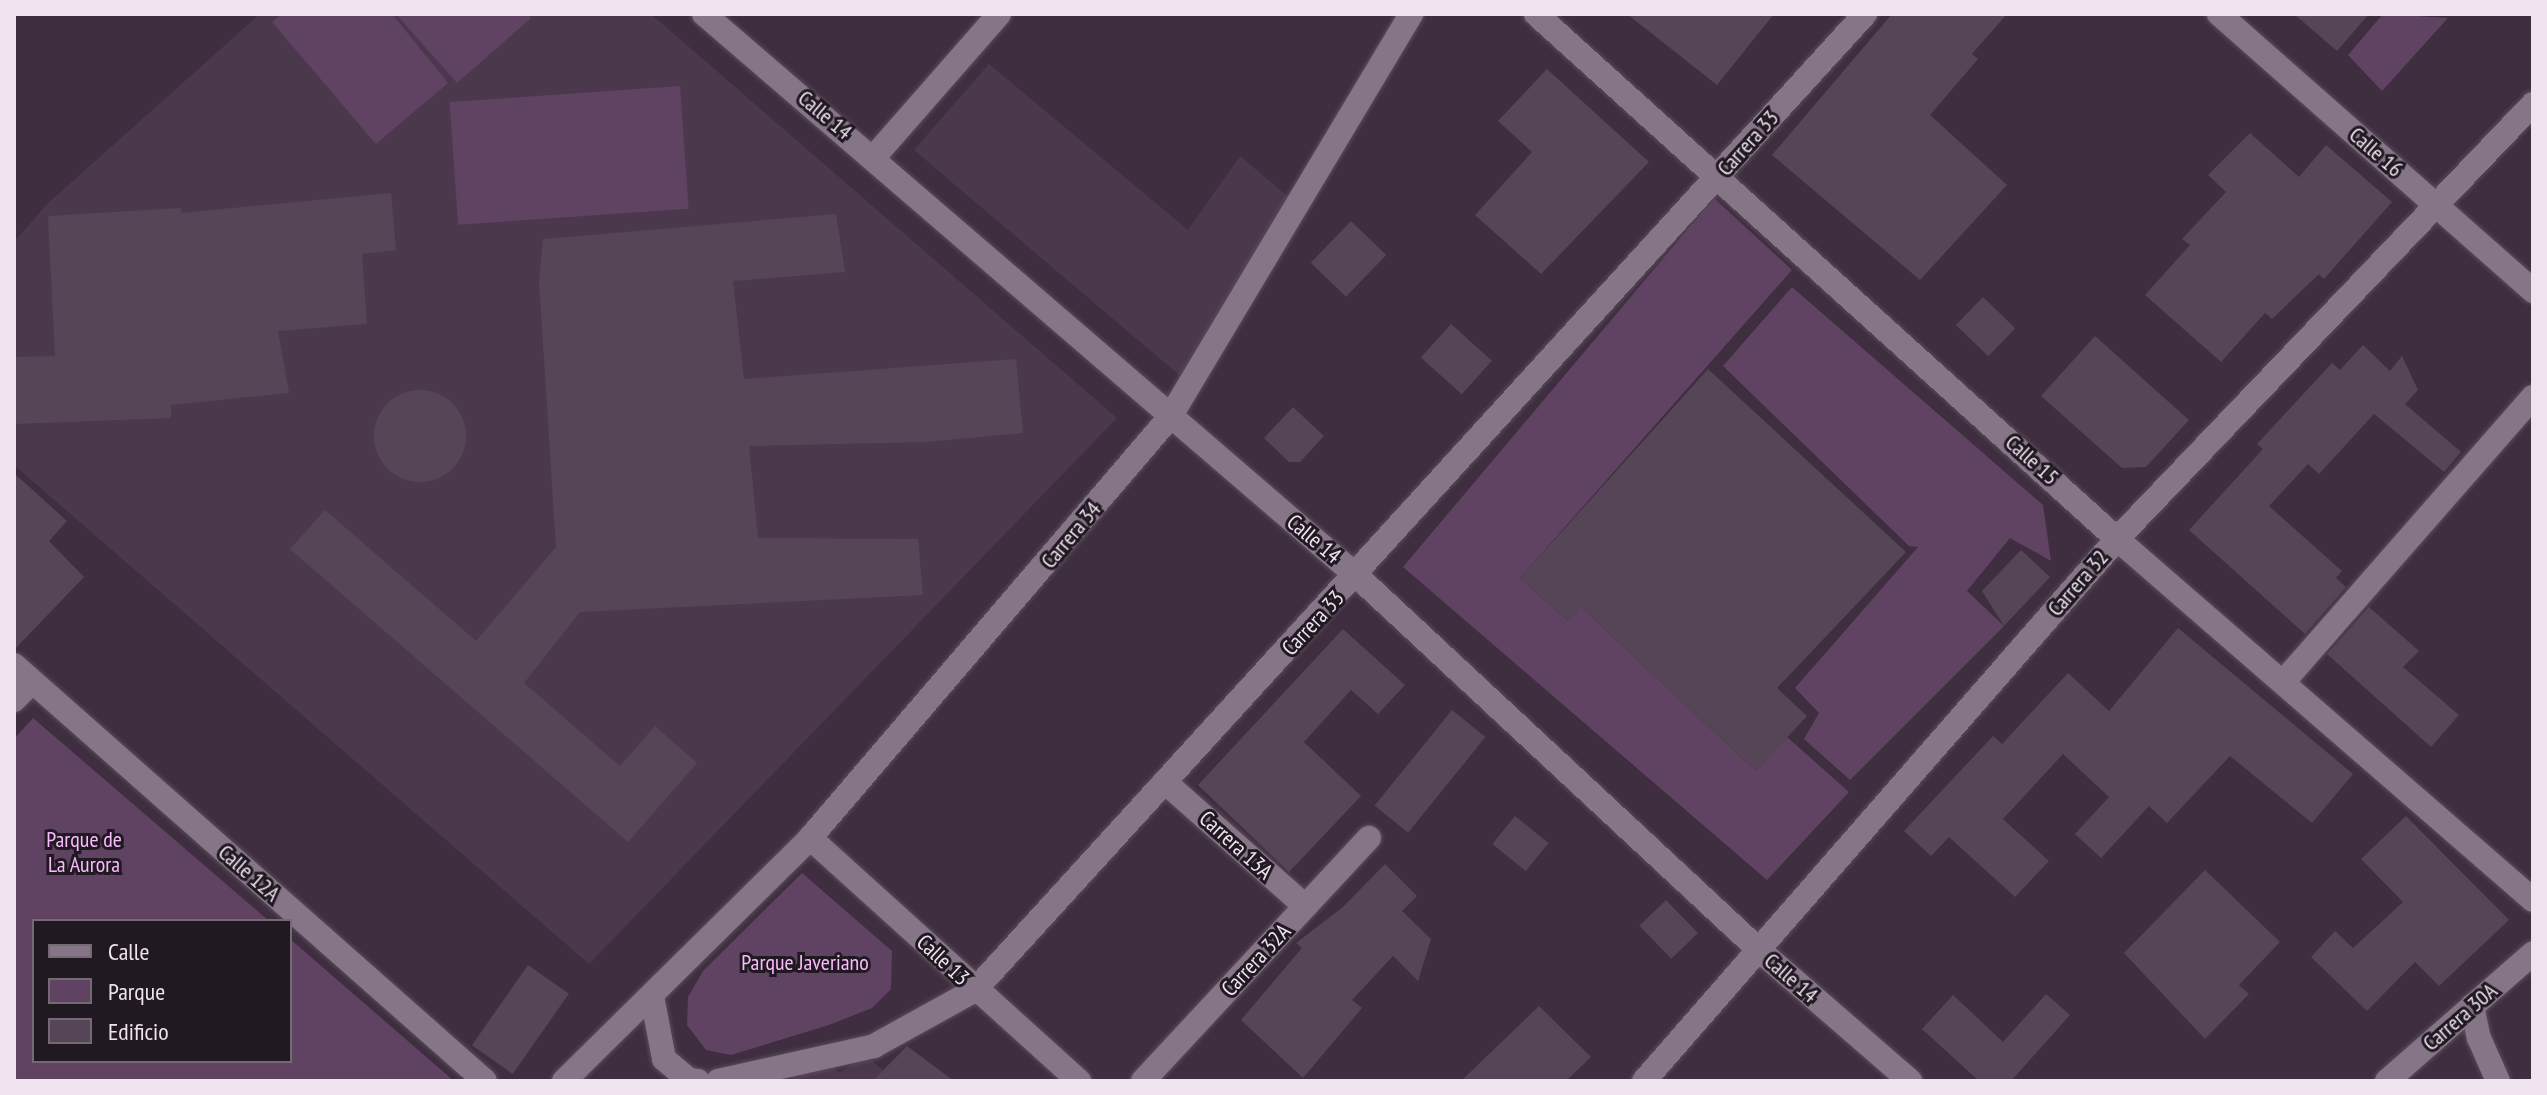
<!DOCTYPE html>
<style>
body{margin:0}
#map{position:relative;width:2547px;height:1095px;overflow:hidden;background:#3e2e3f;font-family:"PT Sans Narrow",sans-serif}
div>[style]{position:absolute}
[style*='--x']{left:calc(var(--x)*1px);top:calc(var(--y)*1px);width:calc(var(--w)*1px);rotate:calc(var(--a)*1deg)}
.built>*{inset:0;background:#4c384d}
.green>*{inset:0;background:#604362;transform-origin:0 0}
.building>*{inset:0;background:#564557;transform-origin:0 0}
.round{border-radius:50%}
.roads{filter:drop-shadow(0 0 2px #594b5a) drop-shadow(0 0 2px #594b5a)}
.minor>*{height:24px;margin:-12px;padding:0 12px;transform-origin:12px;border-radius:12px;background:#867487}
span{translate:-50% -50%;white-space:nowrap;text-align:center;line-height:1.15;-webkit-text-stroke:6px #211921;paint-order:stroke}
.street-label{font-size:22px;color:#eee3ee}
.park-label{font-size:22px;color:#f9bbfc}
.frame{position:absolute;inset:0;border:16px solid #eee3ee;pointer-events:none}
.legend{position:absolute;left:32px;top:919px;width:260px;height:144px;box-sizing:border-box;background:#211921;border:2px solid #736a73;margin:0;padding:10px 14px;list-style:none;font-size:24px;color:#eee3ee}
.legend li{display:flex;align-items:center;gap:16px;height:40px}
.legend b{width:40px;border:2px solid #736a73}
</style>
<div id="map">
<div class="built">
<div style="clip-path:polygon(260px 14px,651px 14px,1117px 418px,589px 964px,14px 465px,14px 242px,47px 204px)"></div>
<div style="clip-path:polygon(989px 64px,1188px 230px,1240px 156px,1292px 200px,1185px 380px,914px 150px)"></div>
<div style="clip-path:polygon(907px 1046px,954px 1081px,785px 1081px,831px 1064px,839px 1073px,865px 1055px,883px 1070px)"></div>
</div>
<div class="green">
<div style="clip-path:polygon(282px 14px,392px 14px,448px 83px,376px 144px,272px 22px)"></div>
<div style="clip-path:polygon(396px 14px,527px 14px,531px 18px,457px 83px)"></div>
<div style="clip-path:polygon(2383px 14px,2448px 18px,2382px 91px,2348px 55px)"></div>
<div style="left:680px;top:86px;width:123px;height:231px;rotate:86deg"></div>
<div style="clip-path:polygon(1714px 198px,1792px 270px,1520px 578px,1568px 621px,1581px 607px,1756px 771px,1787px 737px,1849px 792px,1767px 880px,1403px 567px)"></div>
<div style="clip-path:polygon(1792px 287px,2043px 505px,2051px 561px,2010px 538px,1967px 591px,2004px 626px,1850px 780px,1804px 739px,1819px 713px,1795px 688px,1918px 547px,1909px 546px,1723px 366px)"></div>
<div style="clip-path:polygon(33px 718px,269px 921px,34px 921px,34px 1061px,290px 1061px,290px 939px,454px 1081px,14px 1081px,14px 739px)"></div>
<div style="clip-path:polygon(802px 873px,892px 951px,891px 989px,872px 1008px,829px 1025px,731px 1055px,706px 1050px,687px 1025px,688px 997px,703px 971px)"></div>
</div>
<div class="building">
<div style="clip-path:polygon(1627px 14px,1774px 14px,1717px 85px)"></div>
<div style="clip-path:polygon(1892px 14px,2007px 14px,1972px 54px,1978px 59px,1930px 115px,2007px 185px,1920px 280px,1772px 155px)"></div>
<div style="clip-path:polygon(2294px 14px,2369px 14px,2337px 51px)"></div>
<div style="clip-path:polygon(1547px 69px,1649px 162px,1541px 274px,1475px 215px,1532px 152px,1498px 121px)"></div>
<div style="clip-path:polygon(2250px 133px,2299px 177px,2326px 145px,2392px 202px,2324px 279px,2319px 274px,2272px 319px,2265px 313px,2221px 362px,2145px 295px,2190px 245px,2182px 239px,2226px 192px,2208px 175px)"></div>
<div style="clip-path:polygon(391px 193px,396px 250px,362px 254px,367px 324px,278px 331px,289px 393px,171px 405px,171px 418px,14px 424px,14px 357px,55px 356px,48px 216px,181px 208px,181px 213px)"></div>
<div style="clip-path:polygon(836px 214px,845px 272px,733px 281px,744px 379px,1016px 359px,1023px 433px,925px 442px,749px 446px,758px 538px,918px 539px,923px 595px,580px 612px,524px 683px,620px 766px,655px 726px,697px 763px,628px 842px,290px 549px,325px 510px,476px 641px,556px 547px,539px 281px,543px 239px)"></div>
<div style="left:1351px;top:221px;width:49px;height:58px;rotate:44deg"></div>
<div style="left:1983px;top:297px;width:45px;height:39px;rotate:44deg"></div>
<div style="left:1451px;top:324px;width:55px;height:45px;rotate:42deg"></div>
<div style="clip-path:polygon(2095px 336px,2189px 420px,2146px 467px,2122px 468px,2041px 396px)"></div>
<div style="clip-path:polygon(2363px 345px,2390px 371px,2402px 356px,2418px 390px,2405px 404px,2461px 452px,2444px 472px,2374px 414px,2319px 474px,2308px 464px,2269px 506px,2342px 571px,2336px 578px,2346px 587px,2305px 634px,2189px 530px,2263px 449px,2257px 444px,2332px 363px,2340px 370px)"></div>
<div style="clip-path:polygon(1708px 369px,1906px 552px,1777px 688px,1807px 716px,1756px 771px,1581px 607px,1568px 621px,1520px 578px)"></div>
<div class="round" style="left:374px;top:390px;width:92px;height:92px"></div>
<div style="clip-path:polygon(1293px 407px,1324px 436px,1300px 462px,1289px 462px,1264px 438px)"></div>
<div style="clip-path:polygon(14px 473px,67px 521px,49px 541px,84px 577px,14px 650px)"></div>
<div style="clip-path:polygon(2021px 550px,2050px 577px,2004px 626px,1982px 591px)"></div>
<div style="clip-path:polygon(2369px 607px,2419px 651px,2403px 667px,2459px 715px,2431px 747px,2327px 654px)"></div>
<div style="clip-path:polygon(2178px 628px,2353px 774px,2312px 823px,2230px 756px,2167px 823px,2149px 806px,2101px 858px,2075px 834px,2109px 797px,2063px 754px,2003px 819px,2049px 861px,2015px 897px,1949px 837px,1931px 856px,1904px 831px,1993px 736px,2002px 744px,2068px 673px,2109px 711px)"></div>
<div style="clip-path:polygon(1343px 629px,1405px 685px,1378px 714px,1351px 690px,1304px 742px,1361px 796px,1289px 872px,1198px 785px)"></div>
<div style="left:1452px;top:710px;width:43px;height:123px;rotate:39deg"></div>
<div style="left:1515px;top:816px;width:43px;height:36px;rotate:39deg"></div>
<div style="clip-path:polygon(2406px 816px,2509px 920px,2439px 986px,2415px 962px,2367px 1011px,2311px 957px,2335px 931px,2353px 948px,2403px 902px,2361px 859px)"></div>
<div style="clip-path:polygon(1385px 864px,1417px 896px,1402px 911px,1431px 939px,1418px 981px,1393px 956px,1352px 1000px,1362px 1008px,1303px 1078px,1241px 1020px,1302px 948px,1296px 943px,1343px 907px)"></div>
<div style="clip-path:polygon(2205px 870px,2280px 942px,2239px 985px,2249px 994px,2205px 1039px,2124px 953px)"></div>
<div style="left:1666px;top:900px;width:46px;height:37px;rotate:46deg"></div>
<div style="left:528px;top:965px;width:50px;height:98px;rotate:35deg"></div>
<div style="clip-path:polygon(2046px 994px,2070px 1015px,2011px 1081px,1979px 1081px,1922px 1029px,1953px 995px,2003px 1042px)"></div>
<div style="clip-path:polygon(1539px 1006px,1591px 1057px,1566px 1081px,1461px 1081px)"></div>
<div style="clip-path:polygon(907px 1046px,954px 1081px,873px 1081px)"></div>
</div>
<div class="roads">
<div class="minor">
<div style="--x:704;--y:14;--w:862;--a:40.72"></div>
<div style="--x:1357;--y:576;--w:549;--a:42.93"></div>
<div style="--x:1759;--y:950;--w:200;--a:40.9"></div>
<div style="--x:1536;--y:14;--w:783;--a:42.1"></div>
<div style="--x:2117;--y:539;--w:551;--a:40.95"></div>
<div style="--x:2219;--y:14;--w:419;--a:41.4"></div>
<div style="--x:874;--y:157;--w:190;--a:-48.8"></div>
<div style="--x:14;--y:665;--w:628;--a:41.45"></div>
<div style="--x:2285;--y:680;--w:376;--a:-48.8"></div>
<div style="--x:14;--y:700;--w:25;--a:-45"></div>
<div style="--x:1166;--y:783;--w:186;--a:41.5"></div>
<div style="--x:810;--y:838;--w:363;--a:42.1"></div>
<div style="--x:652;--y:996;--w:64;--a:79.2"></div>
<div style="--x:664;--y:1059;--w:33;--a:40"></div>
<div style="--x:689;--y:1080;--w:9;--a:6"></div>
<div style="--x:2472;--y:1006;--w:33;--a:78"></div>
<div style="--x:2479;--y:1038;--w:47;--a:66.2"></div>
<div style="--x:564;--y:1081;--w:346;--a:-44.6"></div>
<div style="--x:810;--y:838;--w:554;--a:-49.47"></div>
<div style="--x:1170;--y:417;--w:470;--a:-59.1"></div>
<div style="--x:718;--y:1081;--w:160;--a:-12.6"></div>
<div style="--x:874;--y:1046;--w:115;--a:-29"></div>
<div style="--x:975;--y:990;--w:1321;--a:-47.64"></div>
<div style="--x:1143;--y:1081;--w:332;--a:-47.1"></div>
<div style="--x:1644;--y:1081;--w:719;--a:-48.89"></div>
<div style="--x:2117;--y:539;--w:602;--a:-46.28"></div>
<div style="--x:2387;--y:1081;--w:194;--a:-41.2"></div>
</div>
</div>
<div class="street-label">
<span style="left:825px;top:115px;rotate:40deg">Calle 14</span>
<span style="left:1748px;top:143px;rotate:-48deg">Carrera 33</span>
<span style="left:2376px;top:152px;rotate:41deg">Calle 16</span>
<span style="left:2032px;top:460px;rotate:42deg">Calle 15</span>
<span style="left:1071px;top:535px;rotate:-50deg">Carrera 34</span>
<span style="left:1314px;top:539px;rotate:40deg">Calle 14</span>
<span style="left:2078px;top:583px;rotate:-49deg">Carrera 32</span>
<span style="left:1313px;top:623px;rotate:-47deg">Carrera 33</span>
<span style="left:1236px;top:845px;rotate:42deg">Carrera 13A</span>
<span style="left:249px;top:873px;rotate:41deg">Calle 12A</span>
<span style="left:943px;top:960px;rotate:43deg">Calle 13</span>
<span style="left:1256px;top:960px;rotate:-47deg">Carrera 32A</span>
<span style="left:1791px;top:978px;rotate:41deg">Calle 14</span>
<span style="left:2460px;top:1017px;rotate:-41deg">Carrera 30A</span>
</div>
<div class="park-label">
<span style="left:84px;top:852px">Parque de<br>La Aurora</span>
<span style="left:805px;top:963px">Parque Javeriano</span>
</div>
<div class="frame"></div>
<ul class="legend">
<li><b style="height:10px;background:#867487"></b>Calle</li>
<li><b style="height:22px;background:#604362"></b>Parque</li>
<li><b style="height:22px;background:#564557"></b>Edificio</li>
</ul>
</div>
